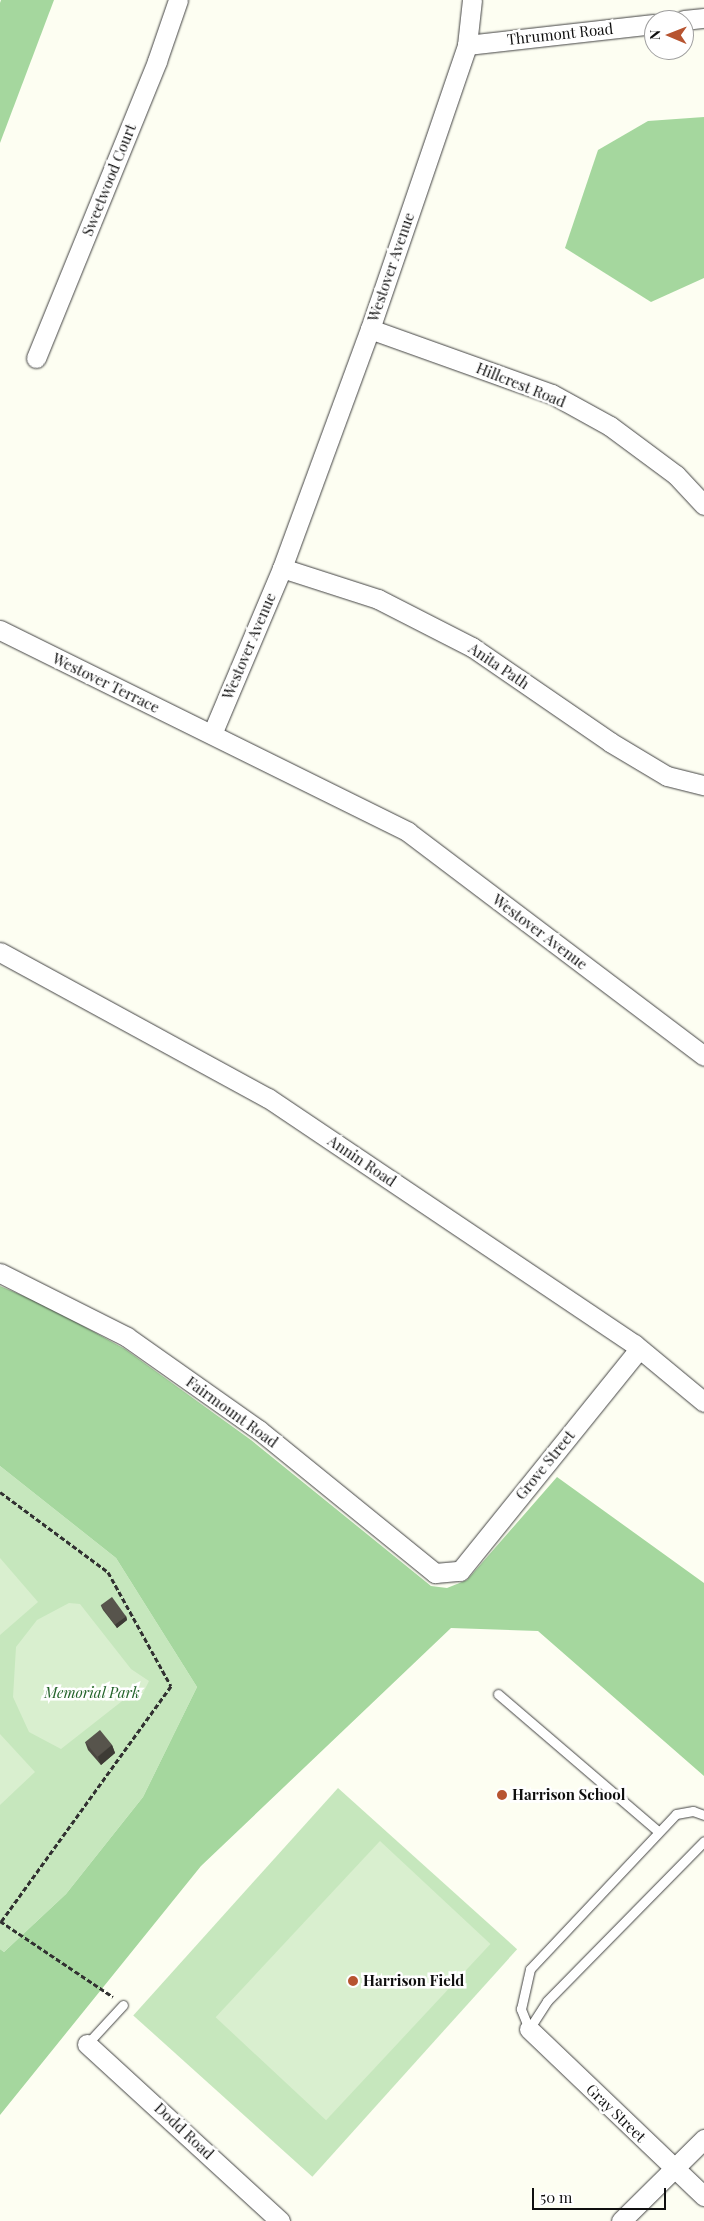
<!DOCTYPE html>
<style>
body{margin:0}
#map{position:relative;width:704px;height:2221px;overflow:hidden;background:#fdfef2;font-family:"Playfair Display",serif}
div>[style]{position:absolute}
[style*='--x']{left:calc(var(--x)*1px);top:calc(var(--y)*1px);width:calc(var(--w)*1px);rotate:calc(var(--a)*1deg)}
.green>*{inset:0;background:#c6e7bd;transform-origin:0 0}
.forest>*{inset:0;background:#a5d79e}
.pitch>*{inset:0;background:#d9efcf;transform-origin:0 0}
.path>*{height:3px;margin-top:-1.5px;transform-origin:0;background:repeating-linear-gradient(90deg,#313131 0 5px,transparent 0 7.5px)}
.roads{filter:drop-shadow(0 0 1px #424242) drop-shadow(0 0 1px #424242)}
.lane>*{height:9px;margin:-4.5px;padding:0 4.5px;transform-origin:4.5px;border-radius:4.5px;background:#fff}
.street>*{height:19px;margin:-9.5px;padding:0 9.5px;transform-origin:9.5px;border-radius:9.5px;background:#fff}
.wall>*{inset:0;background:#4b4841}
.shaded-wall>*{inset:0;background:#3d3b35}
.building>*{inset:0;background:#57544c;transform-origin:0 0}
.dots>*{width:14px;height:14px;translate:-50% -50%;box-sizing:border-box;border:2px solid #fff;border-radius:50%}
span{translate:-50% -50%;white-space:nowrap;text-align:center;line-height:1.15;-webkit-text-stroke:5px #fff;paint-order:stroke}
.street-label{font-size:15px;color:#0f0f0f}
.park-label{font-size:15px;color:#23632a;font-style:italic}
.poi-label{font-size:15px;color:#0f0f0f;font-weight:700}
.left{translate:0 -50%;text-align:left}
.north{position:absolute;left:644px;top:10px;width:50px;height:50px;box-sizing:border-box;background:#fff;border:1px solid #9f9f9f;border-radius:50%;rotate:271deg;font-size:14px;font-weight:700;line-height:20px;text-align:center;color:#0f0f0f}
.north::after{content:'';display:block;margin:auto;width:18px;height:22px;background:#b75430;clip-path:polygon(50% 0,100% 100%,50% 72%,0 100%)}
.scale{position:absolute;left:532px;top:2188px;width:134px;height:22px;box-sizing:border-box;border:2px solid #0f0f0f;border-top:0;padding-left:6px;font-size:15px;line-height:18px;white-space:nowrap;color:#0f0f0f;-webkit-text-stroke:4px #fff;paint-order:stroke}
</style>
<div id="map">
<div class="green">
<div style="clip-path:polygon(0 1466px,116px 1558px,197px 1687px,143px 1797px,66px 1894px,4px 1952px,0 1949px)"></div>
<div style="left:338px;top:1788px;width:241px;height:306px;rotate:42deg"></div>
</div>
<div class="forest">
<div style="clip-path:polygon(1px 0,54px 0,0 143px,0 3px)"></div>
<div style="clip-path:polygon(704px 117px,704px 278px,651px 302px,565px 248px,598px 150px,648px 121px)"></div>
<div style="clip-path:polygon(0 1286px,45px 1305px,125px 1349px,251px 1440px,431px 1586px,447px 1588px,467px 1580px,557px 1477px,704px 1583px,704px 1776px,538px 1631px,451px 1628px,201px 1866px,0 2115px,0 1949px,4px 1952px,66px 1894px,143px 1797px,197px 1687px,116px 1558px,0 1466px)"></div>
</div>
<div class="pitch">
<div style="clip-path:polygon(0 1558px,38px 1602px,0 1635px)"></div>
<div style="clip-path:polygon(69px 1603px,80px 1604px,131px 1669px,149px 1681px,142px 1695px,126px 1698px,61px 1749px,29px 1732px,13px 1697px,16px 1647px,37px 1620px)"></div>
<div style="clip-path:polygon(0 1734px,35px 1772px,0 1805px)"></div>
<div style="left:380px;top:1841px;width:151px;height:241px;rotate:43deg"></div>
</div>
<div class="path">
<div style="--x:0;--y:1492;--w:134;--a:36.5"></div>
<div style="--x:108;--y:1572;--w:130;--a:61.1"></div>
<div style="--x:171;--y:1686;--w:291;--a:125.8"></div>
<div style="--x:0;--y:1921;--w:136;--a:33.9"></div>
</div>
<div class="roads">
<div class="lane">
<div style="--x:498;--y:1694;--w:211;--a:40.6"></div>
<div style="--x:529;--y:2029;--w:22;--a:-112"></div>
<div style="--x:521;--y:2009;--w:41;--a:-77.3"></div>
<div style="--x:530;--y:1969;--w:213;--a:-46.7"></div>
<div style="--x:676;--y:1814;--w:17;--a:-10"></div>
<div style="--x:693;--y:1811;--w:12;--a:20"></div>
<div style="--x:529;--y:2029;--w:33;--a:-57"></div>
<div style="--x:547;--y:2001;--w:224;--a:-45.5"></div>
<div style="--x:87;--y:2044;--w:53;--a:-47.3"></div>
</div>
<div class="street">
<div style="--x:684;--y:20;--w:20;--a:-6"></div>
<div style="--x:467;--y:45;--w:188;--a:-6.4"></div>
<div style="--x:370;--y:329;--w:193;--a:19.7"></div>
<div style="--x:552;--y:394;--w:66;--a:28.9"></div>
<div style="--x:610;--y:426;--w:82;--a:36.6"></div>
<div style="--x:676;--y:475;--w:41;--a:47"></div>
<div style="--x:36;--y:358;--w:321;--a:-67.8"></div>
<div style="--x:157;--y:61;--w:65;--a:-71"></div>
<div style="--x:282;--y:568;--w:101;--a:17.9"></div>
<div style="--x:378;--y:599;--w:106;--a:27.1"></div>
<div style="--x:472;--y:647;--w:168;--a:34.5"></div>
<div style="--x:610;--y:742;--w:66;--a:30.8"></div>
<div style="--x:667;--y:776;--w:38;--a:14"></div>
<div style="--x:0;--y:630;--w:455;--a:26.3"></div>
<div style="--x:408;--y:832;--w:371;--a:37.1"></div>
<div style="--x:212;--y:734;--w:180;--a:-67.1"></div>
<div style="--x:282;--y:568;--w:255;--a:-69.8"></div>
<div style="--x:370;--y:329;--w:300;--a:-71.1"></div>
<div style="--x:467;--y:45;--w:45;--a:-83.7"></div>
<div style="--x:0;--y:952;--w:305;--a:28.6"></div>
<div style="--x:268;--y:1098;--w:441;--a:33.9"></div>
<div style="--x:634;--y:1344;--w:91;--a:39.6"></div>
<div style="--x:0;--y:1273;--w:142;--a:26.7"></div>
<div style="--x:127;--y:1337;--w:161;--a:35.2"></div>
<div style="--x:259;--y:1430;--w:227;--a:39.1"></div>
<div style="--x:435;--y:1573;--w:25;--a:-5"></div>
<div style="--x:460;--y:1571;--w:285;--a:-51.1"></div>
<div style="--x:529;--y:2029;--w:242;--a:43.7"></div>
<div style="--x:87;--y:2044;--w:262;--a:42.5"></div>
<div style="--x:621;--y:2221;--w:117;--a:-44.7"></div>
</div>
</div>
<div class="wall">
<div style="clip-path:polygon(101px 1606px,126px 1616px,127px 1620px,117px 1628px,103px 1610px)"></div>
<div style="clip-path:polygon(85px 1742px,112px 1745px,115px 1753px,101px 1765px,88px 1750px)"></div>
</div>
<div class="shaded-wall">
<div style="clip-path:polygon(126px 1616px,127px 1620px,117px 1628px,115px 1624px)"></div>
<div style="clip-path:polygon(112px 1745px,115px 1753px,101px 1765px,98px 1757px)"></div>
</div>
<div class="building">
<div style="left:112px;top:1597px;width:24px;height:14px;rotate:54deg"></div>
<div style="left:100px;top:1730px;width:19px;height:19px;rotate:51deg"></div>
</div>
<div class="dots">
<div style="left:502px;top:1795px;background:#b75430"></div>
<div style="left:353px;top:1981px;background:#b75430"></div>
</div>
<div class="street-label">
<span style="left:560px;top:34px;rotate:-6deg">Thrumont Road</span>
<span style="left:109px;top:180px;rotate:-68deg">Sweetwood Court</span>
<span style="left:391px;top:267px;rotate:-71deg">Westover Avenue</span>
<span style="left:521px;top:385px;rotate:22deg">Hillcrest Road</span>
<span style="left:249px;top:646px;rotate:-67deg">Westover Avenue</span>
<span style="left:499px;top:666px;rotate:34deg">Anita Path</span>
<span style="left:106px;top:683px;rotate:26deg">Westover Terrace</span>
<span style="left:540px;top:932px;rotate:37deg">Westover Avenue</span>
<span style="left:362px;top:1161px;rotate:34deg">Annin Road</span>
<span style="left:232px;top:1412px;rotate:36deg">Fairmount Road</span>
<span style="left:545px;top:1465px;rotate:-51deg">Grove Street</span>
<span style="left:616px;top:2113px;rotate:44deg">Gray Street</span>
<span style="left:184px;top:2131px;rotate:43deg">Dodd Road</span>
</div>
<div class="park-label">
<span style="left:92px;top:1693px">Memorial Park</span>
</div>
<div class="poi-label">
<span class="left" style="left:512px;top:1795px">Harrison School</span>
<span class="left" style="left:363px;top:1981px">Harrison Field</span>
</div>
<div class="north">N</div>
<div class="scale">50 m</div>
</div>
